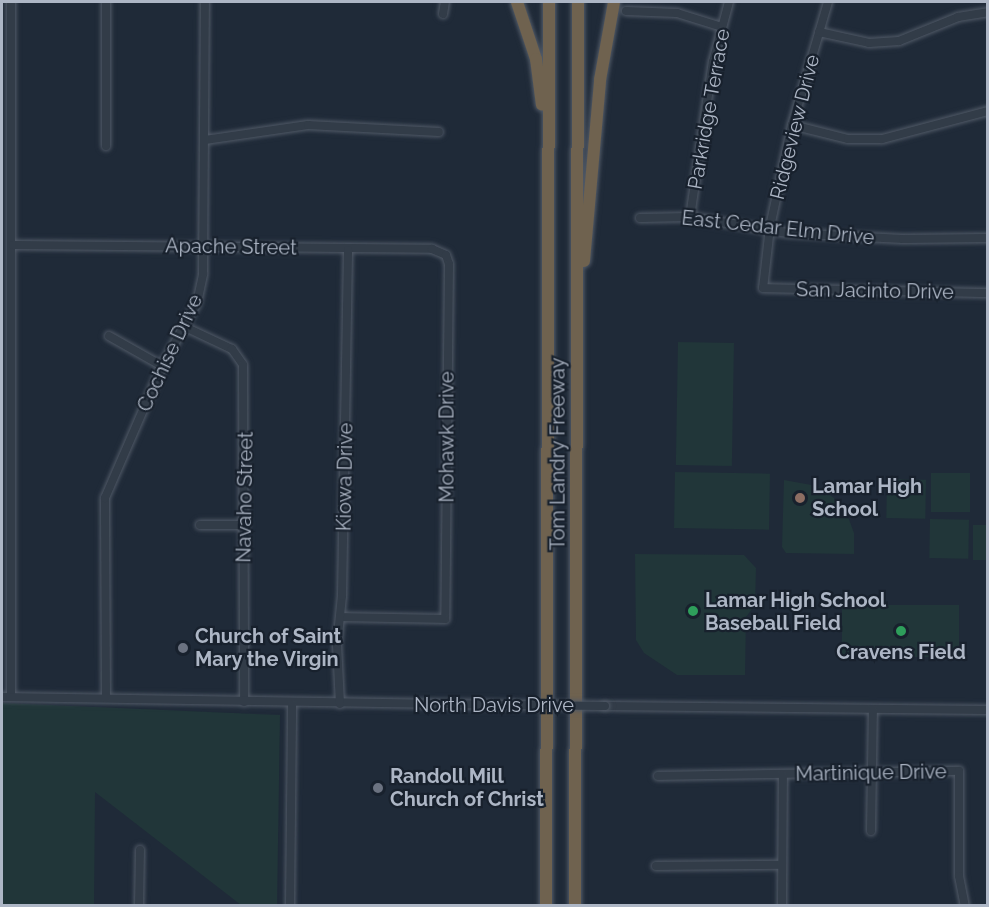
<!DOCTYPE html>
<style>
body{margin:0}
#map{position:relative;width:989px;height:907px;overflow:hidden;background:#1f2a38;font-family:Raleway,sans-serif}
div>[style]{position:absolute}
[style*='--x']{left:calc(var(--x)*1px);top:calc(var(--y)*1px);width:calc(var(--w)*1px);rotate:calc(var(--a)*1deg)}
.green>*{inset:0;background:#213639;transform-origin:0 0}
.roads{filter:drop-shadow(0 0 2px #505966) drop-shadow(0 0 2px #505966)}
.minor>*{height:8px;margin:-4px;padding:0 4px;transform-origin:4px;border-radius:4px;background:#323c48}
.highway>*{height:12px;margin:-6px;padding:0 6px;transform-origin:6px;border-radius:6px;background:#6f624f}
.bridges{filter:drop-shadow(0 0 2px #505966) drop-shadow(0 0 2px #505966)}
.minor-bridge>*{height:8px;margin:-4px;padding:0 4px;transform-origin:4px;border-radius:4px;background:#323c48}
.dots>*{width:16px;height:16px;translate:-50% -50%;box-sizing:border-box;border:3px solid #18212d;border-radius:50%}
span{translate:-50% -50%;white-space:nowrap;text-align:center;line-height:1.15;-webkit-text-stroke:4.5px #18212d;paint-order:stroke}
.street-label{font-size:20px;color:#adb6c5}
.poi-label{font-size:20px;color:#adb6c5;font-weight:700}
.left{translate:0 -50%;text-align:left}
.frame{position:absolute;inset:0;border:3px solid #adb6c5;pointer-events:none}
</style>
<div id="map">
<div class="green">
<div style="left:678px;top:342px;width:56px;height:123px;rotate:1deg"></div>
<div style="left:675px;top:472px;width:95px;height:56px;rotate:1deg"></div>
<div style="left:931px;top:473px;width:39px;height:39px"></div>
<div style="left:887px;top:479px;width:39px;height:39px;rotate:1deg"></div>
<div style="clip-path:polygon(784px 480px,817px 486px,834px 498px,847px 514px,854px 533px,854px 554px,786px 553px,782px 547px)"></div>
<div style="left:930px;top:519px;width:39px;height:39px;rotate:1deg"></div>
<div style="left:973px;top:525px;width:14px;height:35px"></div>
<div style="clip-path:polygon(635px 554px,744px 555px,756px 568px,755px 605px,746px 617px,745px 675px,677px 675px,644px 653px,636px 640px)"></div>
<div style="left:842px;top:605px;width:117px;height:52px"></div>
<div style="clip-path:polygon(2px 703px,280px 715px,277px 905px,241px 905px,95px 792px,94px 905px,2px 905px)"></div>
</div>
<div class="roads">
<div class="minor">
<div style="--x:11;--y:2;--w:695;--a:90"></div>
<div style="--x:828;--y:2;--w:128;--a:106.3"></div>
<div style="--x:792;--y:125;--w:104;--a:102.2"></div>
<div style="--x:770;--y:227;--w:61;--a:96.5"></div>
<div style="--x:763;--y:288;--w:225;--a:1.3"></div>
<div style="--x:626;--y:11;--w:51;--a:2.2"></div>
<div style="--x:677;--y:13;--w:47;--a:17.3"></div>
<div style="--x:443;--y:14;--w:12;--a:-81"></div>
<div style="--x:819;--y:32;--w:51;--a:12.4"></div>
<div style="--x:869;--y:43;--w:30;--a:-4"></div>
<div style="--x:899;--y:41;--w:64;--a:-22.1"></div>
<div style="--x:958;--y:17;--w:30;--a:-9"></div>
<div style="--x:792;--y:125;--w:58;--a:14"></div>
<div style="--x:848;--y:139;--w:34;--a:0"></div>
<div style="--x:882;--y:139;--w:110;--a:-14.8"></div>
<div style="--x:205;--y:140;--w:104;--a:-8.3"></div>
<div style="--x:308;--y:125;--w:131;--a:3.1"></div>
<div style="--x:106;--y:146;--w:144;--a:-90"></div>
<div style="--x:690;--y:217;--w:157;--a:-81.6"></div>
<div style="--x:713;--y:62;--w:62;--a:-75.1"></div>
<div style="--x:640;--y:218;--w:50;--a:-1.1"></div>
<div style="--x:690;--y:217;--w:99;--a:9.3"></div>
<div style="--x:788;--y:233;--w:115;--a:3"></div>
<div style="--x:903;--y:239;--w:85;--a:-0.7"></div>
<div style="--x:13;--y:245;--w:419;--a:0.5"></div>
<div style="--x:432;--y:249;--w:15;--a:23"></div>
<div style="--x:446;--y:255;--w:9;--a:72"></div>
<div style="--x:449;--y:264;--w:355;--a:90.6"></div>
<div style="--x:445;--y:619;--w:104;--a:-178.9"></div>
<div style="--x:185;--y:327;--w:52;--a:25.1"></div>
<div style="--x:232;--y:349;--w:19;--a:55"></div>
<div style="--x:243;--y:365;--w:337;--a:89.8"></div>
<div style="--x:109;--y:336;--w:61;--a:29.5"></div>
<div style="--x:200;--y:525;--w:45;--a:0"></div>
<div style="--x:2;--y:697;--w:511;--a:0.9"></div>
<div style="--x:106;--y:698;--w:200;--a:-90.3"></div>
<div style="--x:105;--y:498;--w:144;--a:-66.6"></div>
<div style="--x:162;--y:366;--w:72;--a:-60.9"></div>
<div style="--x:197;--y:303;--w:30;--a:-78"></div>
<div style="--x:203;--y:274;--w:272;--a:-89.6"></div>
<div style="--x:340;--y:704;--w:59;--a:-92.9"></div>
<div style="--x:337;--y:645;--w:49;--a:-84.2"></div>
<div style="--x:342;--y:596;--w:346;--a:-89"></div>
<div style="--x:605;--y:706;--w:383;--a:0.6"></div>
<div style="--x:658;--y:776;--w:301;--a:-1"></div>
<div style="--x:959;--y:771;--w:105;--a:90"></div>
<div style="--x:959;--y:876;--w:31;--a:79"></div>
<div style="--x:871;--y:831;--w:122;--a:-89.1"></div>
<div style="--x:656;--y:866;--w:126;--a:-0.5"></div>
<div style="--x:139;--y:906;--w:56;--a:-89"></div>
<div style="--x:290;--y:906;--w:202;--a:-89.4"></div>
<div style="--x:782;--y:906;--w:131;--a:-89.6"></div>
</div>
<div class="highway">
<div style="--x:517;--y:2;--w:60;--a:71.6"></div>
<div style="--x:536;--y:59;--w:46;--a:82.6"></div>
<div style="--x:584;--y:261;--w:182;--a:-84.9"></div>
<div style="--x:600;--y:80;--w:79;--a:-79.8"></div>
<div style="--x:546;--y:906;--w:904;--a:-89.81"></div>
<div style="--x:575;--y:906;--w:904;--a:-89.81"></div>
</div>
</div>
<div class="bridges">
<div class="minor-bridge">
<div style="--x:513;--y:705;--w:92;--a:0.6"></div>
</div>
</div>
<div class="dots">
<div style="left:800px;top:498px;background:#8d6e63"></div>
<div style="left:693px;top:611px;background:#2e9e5b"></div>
<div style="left:901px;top:631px;background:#2e9e5b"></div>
<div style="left:183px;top:648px;background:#6b7280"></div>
<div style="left:378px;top:788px;background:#6b7280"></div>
</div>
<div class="street-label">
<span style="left:709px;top:109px;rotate:-80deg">Parkridge Terrace</span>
<span style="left:795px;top:127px;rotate:-76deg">Ridgeview Drive</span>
<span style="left:778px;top:228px;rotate:6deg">East Cedar Elm Drive</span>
<span style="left:231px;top:247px;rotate:1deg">Apache Street</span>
<span style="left:875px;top:291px;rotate:1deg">San Jacinto Drive</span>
<span style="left:170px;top:353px;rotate:-65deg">Cochise Drive</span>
<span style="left:447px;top:437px;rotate:-90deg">Mohawk Drive</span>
<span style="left:558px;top:454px;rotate:-90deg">Tom Landry Freeway</span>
<span style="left:345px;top:477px;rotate:-89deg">Kiowa Drive</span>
<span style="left:245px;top:497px;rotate:-89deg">Navaho Street</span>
<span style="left:494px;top:705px">North Davis Drive</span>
<span style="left:871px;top:773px;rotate:-1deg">Martinique Drive</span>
</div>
<div class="poi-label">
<span class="left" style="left:812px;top:498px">Lamar High<br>School</span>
<span class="left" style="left:705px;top:612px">Lamar High School<br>Baseball Field</span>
<span class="left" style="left:195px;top:648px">Church of Saint<br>Mary the Virgin</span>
<span style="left:901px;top:652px">Cravens Field</span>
<span class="left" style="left:390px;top:788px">Randoll Mill<br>Church of Christ</span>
</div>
<div class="frame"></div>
</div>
